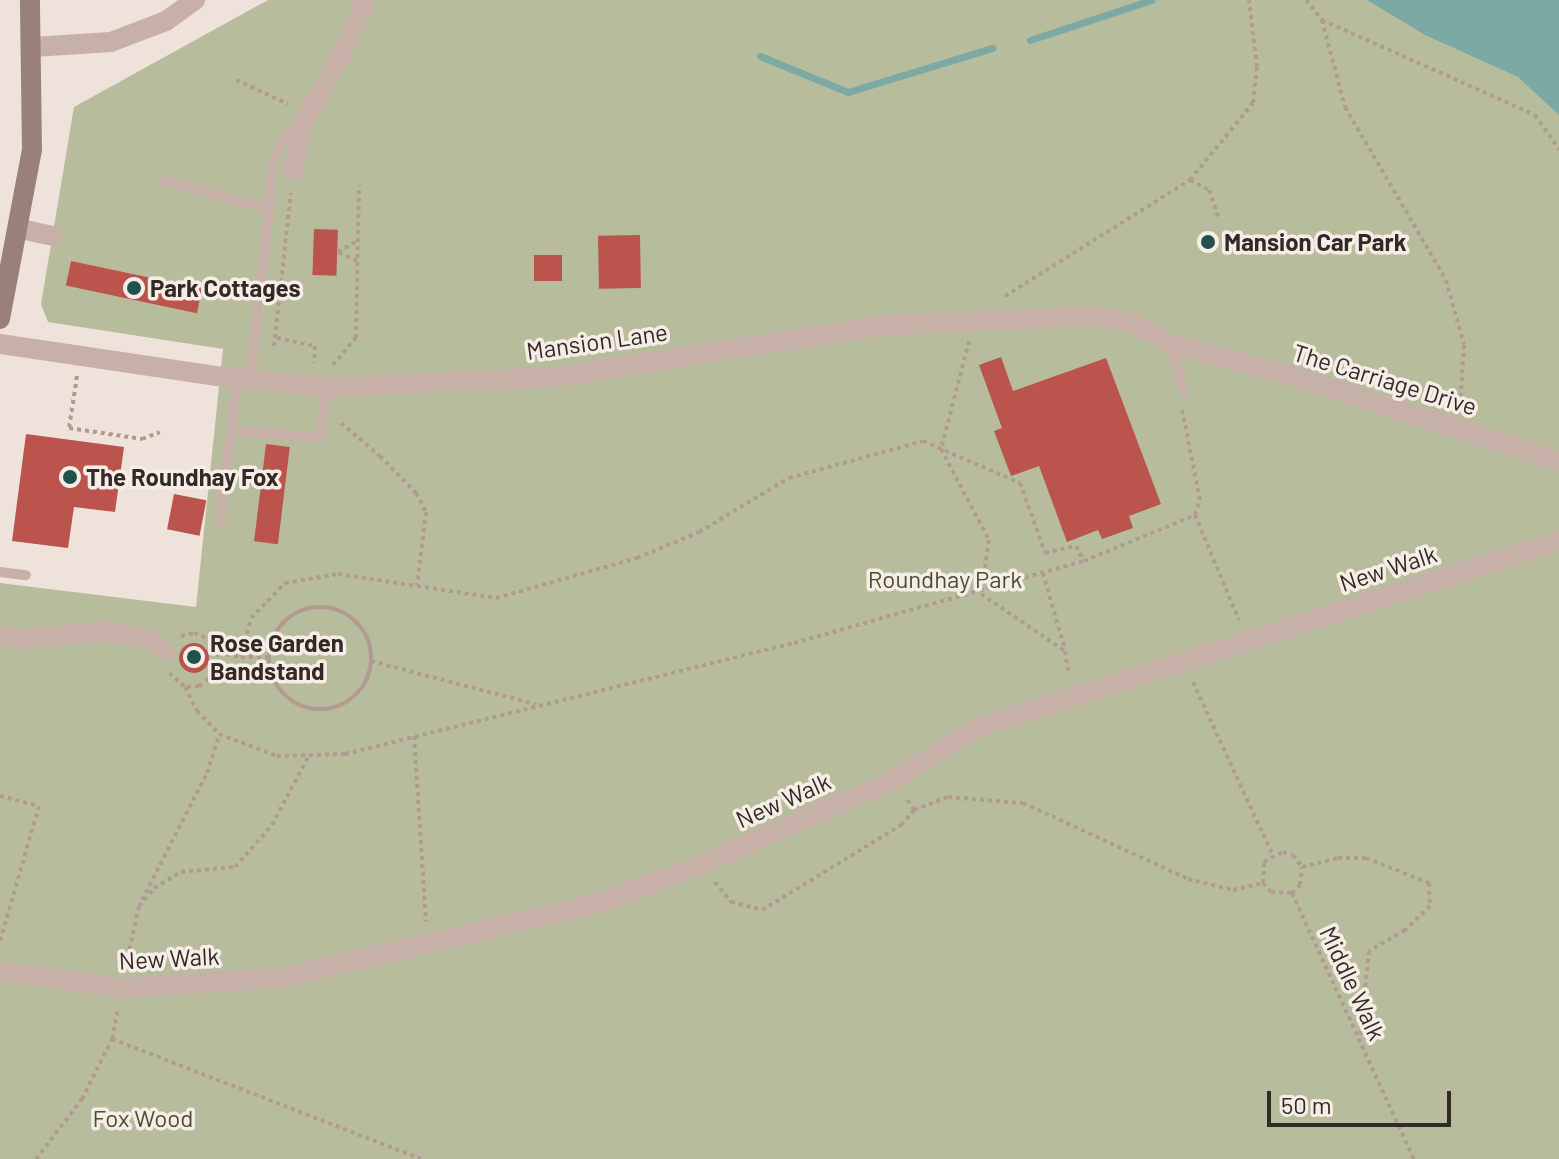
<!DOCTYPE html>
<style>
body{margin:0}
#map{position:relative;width:1559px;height:1159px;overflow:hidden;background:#efe2db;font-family:Barlow,sans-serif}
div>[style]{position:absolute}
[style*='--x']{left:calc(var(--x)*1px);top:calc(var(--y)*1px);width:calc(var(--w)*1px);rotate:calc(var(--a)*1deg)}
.green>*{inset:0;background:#b7bd9c}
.water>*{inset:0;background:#7ca9a3}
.stream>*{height:7px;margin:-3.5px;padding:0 3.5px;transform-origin:3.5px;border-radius:3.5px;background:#7ca9a3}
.building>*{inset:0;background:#bb544d;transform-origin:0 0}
.round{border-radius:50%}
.path>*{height:4px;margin-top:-2px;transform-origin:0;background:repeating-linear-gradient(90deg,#b19a92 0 4px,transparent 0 8px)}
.path>.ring{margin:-2px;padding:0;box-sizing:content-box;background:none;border:4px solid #b19a92;border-radius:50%}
.lane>*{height:10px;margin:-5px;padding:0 5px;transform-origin:5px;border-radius:5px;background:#c6b0a8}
.street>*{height:20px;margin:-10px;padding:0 10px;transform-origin:10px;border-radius:10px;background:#c6b0a8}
.secondary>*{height:20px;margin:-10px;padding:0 10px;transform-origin:10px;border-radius:10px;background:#99807a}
.dots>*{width:22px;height:22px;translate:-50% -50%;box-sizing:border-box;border:4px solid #f7ede7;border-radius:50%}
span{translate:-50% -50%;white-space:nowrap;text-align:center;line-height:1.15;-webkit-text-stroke:7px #f7ede7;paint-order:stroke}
.poi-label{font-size:24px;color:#332927;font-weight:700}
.left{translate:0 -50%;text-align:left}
.street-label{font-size:24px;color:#332927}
.park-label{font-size:24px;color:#494f2e}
.scale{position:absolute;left:1267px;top:1091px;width:184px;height:36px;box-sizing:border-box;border:4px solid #332927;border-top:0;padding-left:10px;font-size:24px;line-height:28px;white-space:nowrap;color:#332927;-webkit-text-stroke:6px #f7ede7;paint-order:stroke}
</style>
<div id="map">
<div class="green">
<div style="clip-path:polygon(268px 0,1559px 0,1559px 1159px,0 1159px,0 583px,196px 607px,223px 349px,48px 322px,41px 304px,74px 107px)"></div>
</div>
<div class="water">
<div style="clip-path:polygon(1367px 0,1559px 0,1559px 115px,1518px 77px,1425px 35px)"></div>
</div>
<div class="stream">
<div style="--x:1030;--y:40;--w:128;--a:-18.2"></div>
<div style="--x:760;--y:56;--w:95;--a:22.2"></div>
<div style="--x:848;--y:92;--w:151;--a:-17"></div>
</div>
<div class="building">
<div style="left:314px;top:229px;width:24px;height:46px;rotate:2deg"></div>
<div style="left:640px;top:235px;width:53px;height:42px;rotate:89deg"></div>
<div style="left:534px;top:255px;width:28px;height:26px"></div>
<div style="left:71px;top:261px;width:134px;height:25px;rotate:12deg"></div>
<div style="clip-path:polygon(1001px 357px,1013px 391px,1106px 358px,1161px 504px,1129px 516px,1133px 528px,1102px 539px,1098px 530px,1067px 542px,1039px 466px,1011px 476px,994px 431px,1002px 428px,979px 365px)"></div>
<div style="clip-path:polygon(26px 434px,124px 447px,115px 512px,74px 507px,68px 548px,12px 541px)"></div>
<div style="left:266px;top:444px;width:24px;height:98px;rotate:7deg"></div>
<div style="left:174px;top:494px;width:33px;height:36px;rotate:11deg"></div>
<div class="round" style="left:179px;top:643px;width:30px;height:30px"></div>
</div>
<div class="path">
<div style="--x:1306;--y:0;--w:26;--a:51"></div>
<div style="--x:1322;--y:20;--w:233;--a:24"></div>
<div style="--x:1535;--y:115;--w:42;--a:54.8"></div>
<div style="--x:1322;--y:20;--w:90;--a:75.2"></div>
<div style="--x:1345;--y:107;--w:200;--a:59.7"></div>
<div style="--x:1446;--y:280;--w:67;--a:74.5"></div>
<div style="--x:1464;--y:345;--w:64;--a:93.6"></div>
<div style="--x:236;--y:80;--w:57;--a:24.8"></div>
<div style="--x:1190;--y:180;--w:21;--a:28"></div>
<div style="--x:1209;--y:190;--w:28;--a:71"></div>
<div style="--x:357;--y:261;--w:21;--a:-155"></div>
<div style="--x:338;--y:252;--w:23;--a:-31"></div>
<div style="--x:1005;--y:296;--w:218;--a:-32.1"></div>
<div style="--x:1190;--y:180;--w:99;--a:-50.7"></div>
<div style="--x:1253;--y:103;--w:36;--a:-84"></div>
<div style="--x:1257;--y:67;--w:67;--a:-96.8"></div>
<div style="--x:277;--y:338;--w:39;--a:12"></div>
<div style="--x:315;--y:346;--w:17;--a:93"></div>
<div style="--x:969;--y:341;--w:112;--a:104.5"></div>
<div style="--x:941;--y:449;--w:103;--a:62.2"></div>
<div style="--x:989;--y:540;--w:55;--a:98.4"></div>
<div style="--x:981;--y:594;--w:102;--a:34.2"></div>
<div style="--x:1065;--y:651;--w:24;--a:81"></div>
<div style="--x:274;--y:346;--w:154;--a:-83.7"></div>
<div style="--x:333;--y:365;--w:35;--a:-50"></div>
<div style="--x:356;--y:338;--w:153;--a:-88.9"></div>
<div style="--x:77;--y:376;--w:53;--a:98.7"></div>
<div style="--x:69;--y:428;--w:74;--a:8.6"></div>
<div style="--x:142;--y:439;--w:19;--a:-21"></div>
<div style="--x:341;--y:423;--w:51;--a:40.2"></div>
<div style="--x:380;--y:456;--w:52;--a:45.8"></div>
<div style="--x:416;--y:493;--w:21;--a:62"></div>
<div style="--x:426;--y:512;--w:74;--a:97"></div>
<div style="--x:1195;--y:515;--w:114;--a:67.3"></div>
<div style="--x:1043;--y:573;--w:79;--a:73.9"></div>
<div class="ring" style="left:269px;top:607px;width:98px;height:98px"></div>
<div style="--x:181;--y:636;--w:13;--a:-13"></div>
<div style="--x:194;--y:633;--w:16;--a:22"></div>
<div style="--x:209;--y:639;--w:17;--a:57"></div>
<div style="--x:218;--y:653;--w:21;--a:98"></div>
<div style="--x:215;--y:674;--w:20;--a:143"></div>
<div style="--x:199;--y:686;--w:14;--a:176"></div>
<div style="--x:218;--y:653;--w:23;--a:10"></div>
<div style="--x:241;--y:657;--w:40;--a:-75.6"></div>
<div style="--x:251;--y:618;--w:49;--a:-45.8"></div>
<div style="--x:285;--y:583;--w:54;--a:-9.6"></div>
<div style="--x:338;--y:574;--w:160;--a:8.6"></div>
<div style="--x:496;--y:598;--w:147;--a:-15.8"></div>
<div style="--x:637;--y:558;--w:67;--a:-22.8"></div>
<div style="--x:699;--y:532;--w:105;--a:-31"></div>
<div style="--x:789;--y:478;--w:139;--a:-15.4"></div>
<div style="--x:923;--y:441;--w:106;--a:23.4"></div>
<div style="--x:1020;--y:483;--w:74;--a:70.3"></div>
<div style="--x:1045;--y:553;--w:32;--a:-13"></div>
<div style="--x:1076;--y:546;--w:17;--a:62"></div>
<div style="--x:1084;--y:561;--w:120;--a:-22.5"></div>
<div style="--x:1195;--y:515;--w:16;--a:-72"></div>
<div style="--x:1200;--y:500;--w:93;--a:-101.2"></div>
<div style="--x:241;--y:657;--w:29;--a:0"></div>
<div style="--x:371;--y:661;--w:170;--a:14.7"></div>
<div style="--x:169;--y:673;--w:21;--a:41"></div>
<div style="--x:185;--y:687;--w:27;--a:63"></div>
<div style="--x:197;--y:711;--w:32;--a:46"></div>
<div style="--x:219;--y:734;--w:62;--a:20.8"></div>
<div style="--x:277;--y:756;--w:68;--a:-1.7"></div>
<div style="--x:345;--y:754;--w:463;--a:-13.9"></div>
<div style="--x:794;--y:643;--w:301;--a:-15.8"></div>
<div style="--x:1193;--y:682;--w:189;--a:65.3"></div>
<div style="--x:414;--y:736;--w:186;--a:86.3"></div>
<div style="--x:0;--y:796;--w:40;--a:14.4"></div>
<div style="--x:39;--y:806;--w:141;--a:106.1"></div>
<div style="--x:914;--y:810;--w:36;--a:-21"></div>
<div style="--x:948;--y:797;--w:75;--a:4.6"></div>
<div style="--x:1023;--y:803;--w:182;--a:24.7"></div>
<div style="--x:1188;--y:879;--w:46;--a:13.7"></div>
<div style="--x:1233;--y:890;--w:31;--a:-13"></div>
<div style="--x:1263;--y:883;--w:12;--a:48"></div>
<div style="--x:1271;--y:892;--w:21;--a:3"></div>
<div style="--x:1292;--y:893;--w:11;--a:-45"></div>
<div style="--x:1300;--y:885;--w:18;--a:-84"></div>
<div style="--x:715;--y:882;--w:26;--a:51"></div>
<div style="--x:731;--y:902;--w:32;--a:14"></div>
<div style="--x:762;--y:910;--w:163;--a:-31.4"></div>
<div style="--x:901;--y:825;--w:20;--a:-49"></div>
<div style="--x:914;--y:810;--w:14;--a:-124"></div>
<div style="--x:1263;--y:883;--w:21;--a:-87"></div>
<div style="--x:1264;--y:862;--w:21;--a:-28"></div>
<div style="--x:1283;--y:852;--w:10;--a:17"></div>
<div style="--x:1293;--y:855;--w:15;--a:53"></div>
<div style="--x:1302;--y:867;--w:37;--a:-14"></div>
<div style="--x:1338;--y:858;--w:28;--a:0"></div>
<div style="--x:1366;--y:858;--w:68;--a:21.6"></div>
<div style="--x:1429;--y:883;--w:23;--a:88"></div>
<div style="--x:1430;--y:906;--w:35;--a:136"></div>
<div style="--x:1405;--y:930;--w:42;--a:149.7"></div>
<div style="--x:1369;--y:951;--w:88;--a:95.8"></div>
<div style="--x:1292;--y:893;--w:293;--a:65.4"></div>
<div style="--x:142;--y:900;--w:143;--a:-62.9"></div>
<div style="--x:207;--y:773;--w:40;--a:-72"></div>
<div style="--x:126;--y:965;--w:60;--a:-77.6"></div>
<div style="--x:139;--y:906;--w:23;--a:-50"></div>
<div style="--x:154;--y:888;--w:31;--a:-31"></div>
<div style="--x:181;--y:872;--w:54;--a:-5.3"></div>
<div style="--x:235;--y:867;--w:56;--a:-48.6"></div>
<div style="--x:272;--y:825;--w:79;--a:-62.1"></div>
<div style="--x:112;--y:1039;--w:331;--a:21.2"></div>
<div style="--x:36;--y:1159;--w:76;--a:-52.5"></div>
<div style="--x:82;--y:1099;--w:67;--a:-63.4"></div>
<div style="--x:112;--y:1039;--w:31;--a:-79"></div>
</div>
<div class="lane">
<div style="--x:165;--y:181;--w:108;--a:15.1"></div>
<div style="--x:269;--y:209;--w:172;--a:96.3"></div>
<div style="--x:269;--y:209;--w:42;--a:-85.9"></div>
<div style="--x:272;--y:167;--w:30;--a:-69"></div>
<div style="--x:283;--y:139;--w:26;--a:-43"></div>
<div style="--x:1170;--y:345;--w:49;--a:72.3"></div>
<div style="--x:231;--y:430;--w:90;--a:5.1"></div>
<div style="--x:321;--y:438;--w:51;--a:-84.4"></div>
<div style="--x:220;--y:524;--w:146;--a:-83.3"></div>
<div style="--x:0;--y:572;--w:26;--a:7"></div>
</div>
<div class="street">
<div style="--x:33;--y:47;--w:78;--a:-3.7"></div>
<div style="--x:111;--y:42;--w:59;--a:-20.9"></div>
<div style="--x:166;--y:21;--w:36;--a:-36"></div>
<div style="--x:293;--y:170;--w:52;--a:-76.8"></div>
<div style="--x:305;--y:119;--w:75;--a:-60.4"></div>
<div style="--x:342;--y:54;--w:59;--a:-66.9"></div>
<div style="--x:20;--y:229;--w:34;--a:12"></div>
<div style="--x:0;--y:344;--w:240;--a:8.4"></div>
<div style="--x:237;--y:379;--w:94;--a:4.9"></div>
<div style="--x:331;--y:387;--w:226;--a:-2.5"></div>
<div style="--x:557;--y:377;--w:331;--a:-9"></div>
<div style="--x:884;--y:325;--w:212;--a:-2.4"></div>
<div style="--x:1096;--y:316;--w:37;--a:11"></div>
<div style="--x:1132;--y:323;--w:47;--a:28.2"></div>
<div style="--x:1173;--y:345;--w:117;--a:14.4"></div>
<div style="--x:1286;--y:374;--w:287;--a:17.7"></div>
<div style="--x:0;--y:635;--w:17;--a:17"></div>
<div style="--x:16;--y:640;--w:87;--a:-5.9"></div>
<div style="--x:103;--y:631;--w:48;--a:10.8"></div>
<div style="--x:150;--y:640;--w:19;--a:36"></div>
<div style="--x:0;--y:971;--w:122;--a:8"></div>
<div style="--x:121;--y:988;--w:160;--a:-3.6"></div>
<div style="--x:281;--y:978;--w:327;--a:-13.3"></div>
<div style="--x:599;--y:903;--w:108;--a:-20.6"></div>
<div style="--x:700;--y:865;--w:212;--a:-23.7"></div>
<div style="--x:894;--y:780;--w:98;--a:-32.1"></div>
<div style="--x:977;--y:728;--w:611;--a:-17.81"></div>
</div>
<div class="secondary">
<div style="--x:0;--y:319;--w:172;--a:-79.3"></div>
<div style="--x:32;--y:150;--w:150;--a:-90.8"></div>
</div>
<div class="dots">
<div style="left:1208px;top:242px;background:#21514c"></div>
<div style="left:134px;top:288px;background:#21514c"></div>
<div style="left:70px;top:477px;background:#21514c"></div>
<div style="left:194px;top:657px;background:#21514c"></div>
</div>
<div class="poi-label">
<span class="left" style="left:1224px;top:242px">Mansion Car Park</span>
<span class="left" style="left:150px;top:288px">Park Cottages</span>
<span class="left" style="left:86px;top:477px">The Roundhay Fox</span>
<span class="left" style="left:210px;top:657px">Rose Garden<br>Bandstand</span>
</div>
<div class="street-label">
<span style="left:597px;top:341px;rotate:-8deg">Mansion Lane</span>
<span style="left:1385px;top:379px;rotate:17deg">The Carriage Drive</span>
<span style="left:1388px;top:568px;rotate:-18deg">New Walk</span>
<span style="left:783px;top:800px;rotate:-24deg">New Walk</span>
<span style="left:169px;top:958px;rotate:-3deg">New Walk</span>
<span style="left:1353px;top:983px;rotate:65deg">Middle Walk</span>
</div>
<div class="park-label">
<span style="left:945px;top:579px">Roundhay Park</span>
<span style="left:143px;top:1118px">Fox Wood</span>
</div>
<div class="scale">50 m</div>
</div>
